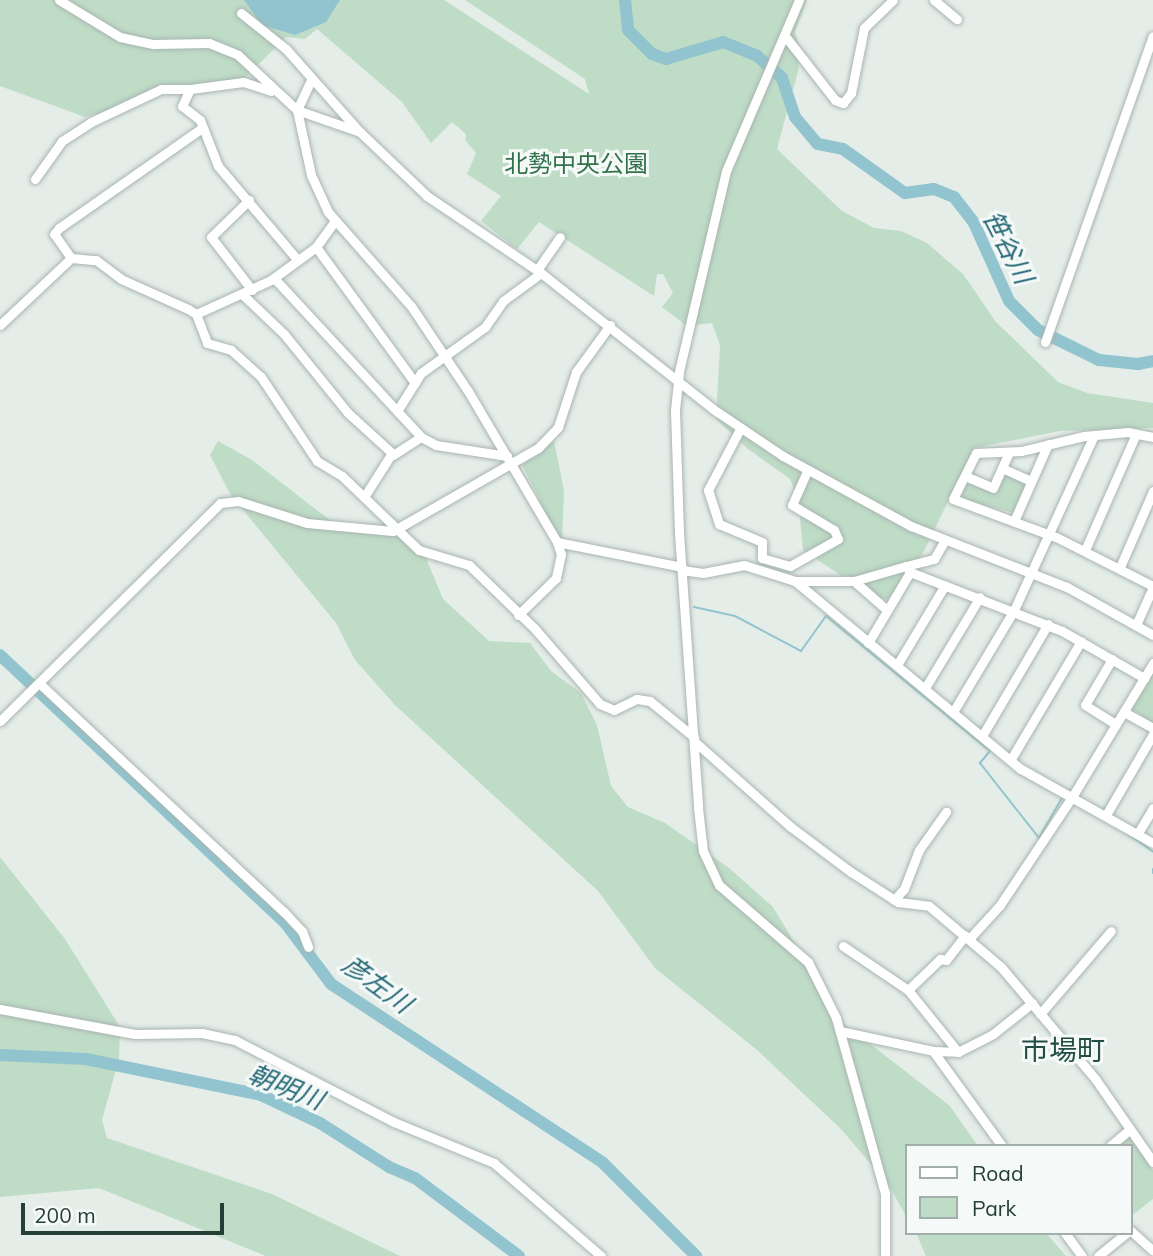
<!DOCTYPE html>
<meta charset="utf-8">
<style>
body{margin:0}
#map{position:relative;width:1153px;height:1256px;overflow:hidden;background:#e5ede9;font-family:Mulish,"Noto Sans JP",sans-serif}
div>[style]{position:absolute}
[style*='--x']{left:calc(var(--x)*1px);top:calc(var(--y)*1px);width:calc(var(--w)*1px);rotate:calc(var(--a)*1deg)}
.green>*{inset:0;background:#bfdcc7}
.water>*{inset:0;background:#91c4ce}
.stream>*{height:2px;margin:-1px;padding:0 1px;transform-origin:1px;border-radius:1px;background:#91c4ce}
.river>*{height:12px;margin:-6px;padding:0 6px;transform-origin:6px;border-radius:6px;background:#91c4ce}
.roads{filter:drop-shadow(0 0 2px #a8b5b0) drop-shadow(0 0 2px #a8b5b0)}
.minor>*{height:9px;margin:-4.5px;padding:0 4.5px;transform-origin:4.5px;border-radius:4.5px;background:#fff}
span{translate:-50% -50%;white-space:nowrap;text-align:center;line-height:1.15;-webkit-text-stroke:6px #f5f9f7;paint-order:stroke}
.park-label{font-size:24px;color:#32724b}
.water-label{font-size:26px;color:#236776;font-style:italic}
.quarter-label{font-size:28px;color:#224e44}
.legend{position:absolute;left:905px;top:1144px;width:228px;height:91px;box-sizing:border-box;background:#f5f9f7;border:2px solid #a2aeaa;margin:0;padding:9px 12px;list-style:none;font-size:21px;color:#253e37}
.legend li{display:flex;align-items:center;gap:14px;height:35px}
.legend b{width:35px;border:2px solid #a2aeaa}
.scale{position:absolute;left:21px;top:1203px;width:203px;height:32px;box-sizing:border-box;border:4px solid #253e37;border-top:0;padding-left:9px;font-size:21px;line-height:24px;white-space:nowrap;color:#253e37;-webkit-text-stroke:5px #f5f9f7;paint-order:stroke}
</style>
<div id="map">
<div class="green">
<div style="clip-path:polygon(0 0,444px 0,589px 94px,585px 79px,465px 0,807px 0,795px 32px,800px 50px,798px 71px,777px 149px,842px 211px,874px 228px,901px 231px,927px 243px,963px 274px,996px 322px,1058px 382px,1087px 393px,1153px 403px,1153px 428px,1060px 431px,974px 448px,906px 588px,888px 600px,867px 593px,803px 550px,798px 497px,790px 479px,748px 449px,716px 419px,720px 345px,712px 323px,687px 326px,662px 307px,673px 293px,663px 274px,657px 274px,654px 296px,539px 222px,517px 249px,481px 221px,501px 196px,467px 174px,476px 153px,465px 140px,466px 134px,452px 122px,431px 143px,402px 102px,317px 29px,305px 39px,286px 37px,245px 78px,191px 85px,85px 117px,0 86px)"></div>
<div style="clip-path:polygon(218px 441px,252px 460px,331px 521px,371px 526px,399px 536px,426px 558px,443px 599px,489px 641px,530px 643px,551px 671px,581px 693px,597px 725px,611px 786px,628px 807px,665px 823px,729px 868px,773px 907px,843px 1023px,949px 1105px,978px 1146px,906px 1146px,906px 1216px,888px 1184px,840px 1128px,757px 1050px,655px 968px,598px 891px,396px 706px,355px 660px,336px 623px,230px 494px,210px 455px)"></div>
<div style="clip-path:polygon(554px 441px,564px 491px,562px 543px,522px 465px)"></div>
<div style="clip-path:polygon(1002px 472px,1028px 481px,1014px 513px,961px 499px,966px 479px,994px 491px)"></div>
<div style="clip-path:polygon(1153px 669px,1153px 724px,1130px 707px)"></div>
<div style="clip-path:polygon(0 857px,65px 939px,120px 1027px,119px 1059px,102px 1120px,107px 1138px,272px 1194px,400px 1256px,266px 1256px,99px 1188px,0 1197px)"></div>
<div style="clip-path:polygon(1129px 1136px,1153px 1170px,1153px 1199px,1130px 1217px,1130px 1146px,1118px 1146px)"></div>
<div style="clip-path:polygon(916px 1233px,1046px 1233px,1066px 1256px,926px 1256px)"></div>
</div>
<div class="water">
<div style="clip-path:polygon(244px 0,340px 0,326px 22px,295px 35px,262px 25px)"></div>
</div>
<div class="stream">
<div style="--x:536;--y:498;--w:29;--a:59"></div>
<div style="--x:694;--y:607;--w:42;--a:12.4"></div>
<div style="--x:735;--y:616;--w:75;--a:27.9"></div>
<div style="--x:801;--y:651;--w:43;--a:-54.5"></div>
<div style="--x:826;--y:616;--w:212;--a:39.5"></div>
<div style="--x:990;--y:751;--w:16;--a:130"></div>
<div style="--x:980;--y:763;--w:95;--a:51.8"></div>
<div style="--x:1039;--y:838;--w:46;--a:-60.1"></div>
<div style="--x:1122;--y:830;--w:38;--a:35"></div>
<div style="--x:1153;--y:869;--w:4;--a:90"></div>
</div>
<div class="river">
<div style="--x:625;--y:0;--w:30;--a:84"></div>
<div style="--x:628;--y:30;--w:34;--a:45"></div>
<div style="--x:652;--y:54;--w:15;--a:20"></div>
<div style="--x:666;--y:59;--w:59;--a:-16.6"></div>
<div style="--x:723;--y:42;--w:37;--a:22"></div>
<div style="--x:757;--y:56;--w:33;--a:41"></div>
<div style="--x:782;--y:78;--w:41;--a:71.6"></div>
<div style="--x:795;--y:117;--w:35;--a:50"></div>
<div style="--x:818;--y:144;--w:25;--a:11"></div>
<div style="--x:843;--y:149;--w:76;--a:35.4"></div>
<div style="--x:905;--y:193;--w:29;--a:-8"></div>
<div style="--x:934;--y:189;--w:22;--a:22"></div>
<div style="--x:954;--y:197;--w:33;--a:52"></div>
<div style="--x:974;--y:223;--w:85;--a:65.8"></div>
<div style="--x:1009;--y:301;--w:41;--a:45"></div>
<div style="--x:1038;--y:330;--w:68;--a:26.2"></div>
<div style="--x:1099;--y:360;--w:39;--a:6"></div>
<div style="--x:1138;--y:364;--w:15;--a:-11"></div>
<div style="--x:0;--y:655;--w:393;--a:43.2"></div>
<div style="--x:286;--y:924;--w:75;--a:53.1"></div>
<div style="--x:331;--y:984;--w:326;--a:33.3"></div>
<div style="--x:603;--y:1163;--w:132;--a:45"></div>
<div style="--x:0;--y:1055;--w:86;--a:2.7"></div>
<div style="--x:86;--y:1059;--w:179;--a:11.6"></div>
<div style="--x:261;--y:1095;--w:65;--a:25.4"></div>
<div style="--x:320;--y:1123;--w:82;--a:32.5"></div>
<div style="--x:389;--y:1167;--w:28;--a:23"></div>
<div style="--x:415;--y:1178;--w:130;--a:36.9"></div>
</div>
<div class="roads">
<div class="minor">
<div style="--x:59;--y:0;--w:71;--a:31.2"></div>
<div style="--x:120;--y:37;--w:35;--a:12"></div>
<div style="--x:154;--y:44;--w:55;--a:-1"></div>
<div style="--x:209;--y:43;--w:31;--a:22"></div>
<div style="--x:238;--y:55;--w:81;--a:43"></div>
<div style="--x:297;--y:110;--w:67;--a:19.2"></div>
<div style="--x:360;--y:132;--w:93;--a:43.7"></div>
<div style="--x:427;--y:196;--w:138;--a:34"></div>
<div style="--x:541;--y:273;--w:219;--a:38.3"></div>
<div style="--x:713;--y:409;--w:84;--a:33.9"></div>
<div style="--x:783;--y:456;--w:146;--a:28.7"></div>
<div style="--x:911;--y:526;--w:168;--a:21.4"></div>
<div style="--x:1067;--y:587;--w:98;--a:29.2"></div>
<div style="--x:799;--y:0;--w:186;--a:113.1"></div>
<div style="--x:726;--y:171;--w:206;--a:103.2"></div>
<div style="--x:679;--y:372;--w:39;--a:96"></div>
<div style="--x:675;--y:411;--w:122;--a:88.1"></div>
<div style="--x:679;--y:533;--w:276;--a:86"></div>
<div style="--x:698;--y:808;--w:43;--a:83.4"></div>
<div style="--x:703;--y:851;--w:38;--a:65"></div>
<div style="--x:719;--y:885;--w:118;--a:40.9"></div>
<div style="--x:808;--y:962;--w:63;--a:63.4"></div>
<div style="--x:836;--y:1018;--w:182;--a:74.4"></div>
<div style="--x:885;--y:1193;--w:63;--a:90"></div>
<div style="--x:934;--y:0;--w:30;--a:40"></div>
<div style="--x:241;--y:13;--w:58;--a:38.7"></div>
<div style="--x:286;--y:49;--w:108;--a:48.4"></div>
<div style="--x:785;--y:36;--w:81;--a:52"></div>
<div style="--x:835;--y:100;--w:9;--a:21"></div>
<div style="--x:843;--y:103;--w:13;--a:-51"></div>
<div style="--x:851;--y:93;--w:66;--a:-78.7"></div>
<div style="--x:864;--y:28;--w:40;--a:-44"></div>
<div style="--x:311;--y:80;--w:33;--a:115"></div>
<div style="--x:297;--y:110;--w:66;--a:77.8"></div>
<div style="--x:311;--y:175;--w:41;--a:65.3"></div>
<div style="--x:328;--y:212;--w:125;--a:48.6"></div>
<div style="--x:411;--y:306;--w:102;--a:56.2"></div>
<div style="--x:468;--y:391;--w:175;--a:59.5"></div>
<div style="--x:557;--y:542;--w:13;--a:72"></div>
<div style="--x:561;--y:554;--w:25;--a:102"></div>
<div style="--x:556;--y:578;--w:53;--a:135.8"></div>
<div style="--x:271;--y:91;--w:29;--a:-162"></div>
<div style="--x:243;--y:82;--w:53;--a:172.5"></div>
<div style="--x:190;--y:89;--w:19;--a:115"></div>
<div style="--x:182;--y:106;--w:23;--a:38"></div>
<div style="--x:200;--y:120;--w:49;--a:68.6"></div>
<div style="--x:218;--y:166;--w:122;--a:49.7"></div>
<div style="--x:35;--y:179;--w:47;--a:-54.6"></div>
<div style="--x:62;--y:141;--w:35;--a:-33"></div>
<div style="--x:91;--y:122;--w:77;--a:-25.2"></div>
<div style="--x:161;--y:89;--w:29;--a:0"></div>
<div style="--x:249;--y:200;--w:53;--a:135.8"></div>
<div style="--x:211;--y:237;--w:67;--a:52.3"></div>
<div style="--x:316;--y:247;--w:168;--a:53.9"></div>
<div style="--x:71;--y:258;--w:29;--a:-125"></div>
<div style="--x:54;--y:234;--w:8;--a:-50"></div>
<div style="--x:59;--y:228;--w:174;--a:-35"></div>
<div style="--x:537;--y:270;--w:40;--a:-55.1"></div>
<div style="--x:274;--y:278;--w:217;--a:47.2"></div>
<div style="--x:421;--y:437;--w:17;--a:28"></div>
<div style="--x:436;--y:445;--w:72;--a:8.8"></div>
<div style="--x:243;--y:295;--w:57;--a:43.6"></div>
<div style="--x:284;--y:334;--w:102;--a:51"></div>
<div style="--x:348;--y:413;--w:59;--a:42.3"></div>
<div style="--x:392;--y:453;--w:52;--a:122.5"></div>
<div style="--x:196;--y:314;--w:82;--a:-24.4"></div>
<div style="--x:271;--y:280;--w:56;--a:-36.3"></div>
<div style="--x:316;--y:247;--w:31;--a:-54"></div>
<div style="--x:0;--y:325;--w:98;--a:-43.3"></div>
<div style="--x:71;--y:258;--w:25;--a:5"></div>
<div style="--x:96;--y:260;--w:31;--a:37"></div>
<div style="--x:121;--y:279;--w:73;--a:24.1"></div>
<div style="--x:188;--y:309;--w:9;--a:32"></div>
<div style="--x:196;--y:314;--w:31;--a:69"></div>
<div style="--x:207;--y:343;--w:25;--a:16"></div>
<div style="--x:231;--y:350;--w:40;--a:42"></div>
<div style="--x:261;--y:377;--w:101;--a:56.3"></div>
<div style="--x:317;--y:461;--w:29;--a:31"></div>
<div style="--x:342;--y:476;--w:107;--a:43.9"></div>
<div style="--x:419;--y:550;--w:52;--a:16.7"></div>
<div style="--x:469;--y:565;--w:92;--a:44.1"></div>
<div style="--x:535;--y:629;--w:99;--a:49.1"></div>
<div style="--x:600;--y:704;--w:15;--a:23"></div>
<div style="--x:614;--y:710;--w:25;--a:-26"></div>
<div style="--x:637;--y:699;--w:13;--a:9"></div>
<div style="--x:650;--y:701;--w:57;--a:39.3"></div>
<div style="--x:1045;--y:342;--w:324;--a:-70.6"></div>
<div style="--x:397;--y:411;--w:45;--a:-57.7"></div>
<div style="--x:421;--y:373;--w:79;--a:-35.7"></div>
<div style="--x:485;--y:327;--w:32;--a:-55"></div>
<div style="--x:503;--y:301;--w:47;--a:-36.4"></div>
<div style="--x:740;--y:429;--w:69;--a:117.7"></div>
<div style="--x:708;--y:490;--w:36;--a:72"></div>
<div style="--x:719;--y:524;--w:47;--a:22.7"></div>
<div style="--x:762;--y:542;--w:16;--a:90"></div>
<div style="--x:762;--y:558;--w:29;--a:16"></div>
<div style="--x:790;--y:566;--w:55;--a:-29.4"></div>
<div style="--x:838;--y:539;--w:10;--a:-114"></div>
<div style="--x:834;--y:530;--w:49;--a:-149.2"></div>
<div style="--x:792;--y:505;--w:37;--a:-66"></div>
<div style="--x:1153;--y:437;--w:25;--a:-169"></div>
<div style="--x:1128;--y:432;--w:44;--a:174.8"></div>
<div style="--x:1084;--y:436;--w:65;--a:166.6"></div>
<div style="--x:1021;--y:451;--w:45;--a:177.5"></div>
<div style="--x:976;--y:453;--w:51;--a:116.6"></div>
<div style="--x:953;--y:499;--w:110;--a:20.3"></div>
<div style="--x:1056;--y:537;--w:109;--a:26.8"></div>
<div style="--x:393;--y:455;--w:33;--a:-33"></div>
<div style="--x:1002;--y:468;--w:32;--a:24"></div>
<div style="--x:965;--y:476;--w:30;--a:23"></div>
<div style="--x:993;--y:488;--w:39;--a:-66"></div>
<div style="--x:1014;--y:521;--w:84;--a:-66.2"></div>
<div style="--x:557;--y:542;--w:127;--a:11.3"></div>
<div style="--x:1085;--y:550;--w:127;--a:-66.3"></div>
<div style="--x:906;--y:566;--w:29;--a:-14"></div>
<div style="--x:934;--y:559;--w:22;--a:-60"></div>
<div style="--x:1120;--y:567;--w:83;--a:-66.5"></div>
<div style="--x:682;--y:570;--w:21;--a:8"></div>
<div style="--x:703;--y:573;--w:42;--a:-11"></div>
<div style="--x:744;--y:565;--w:53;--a:17.4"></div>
<div style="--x:795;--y:581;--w:294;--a:39.8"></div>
<div style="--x:1021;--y:769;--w:151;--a:29.3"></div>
<div style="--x:795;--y:581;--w:59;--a:0"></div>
<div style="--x:854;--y:581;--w:54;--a:-16.1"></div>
<div style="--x:906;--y:566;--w:7;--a:56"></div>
<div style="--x:910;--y:572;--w:163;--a:21.2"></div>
<div style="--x:1062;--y:631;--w:95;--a:29.8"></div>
<div style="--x:854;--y:581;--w:44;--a:41.3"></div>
<div style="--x:1136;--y:625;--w:42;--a:-65.9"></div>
<div style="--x:868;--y:643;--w:82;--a:-59.4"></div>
<div style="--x:1112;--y:659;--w:53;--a:120.4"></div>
<div style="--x:1085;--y:705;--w:36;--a:32"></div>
<div style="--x:897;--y:665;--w:93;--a:-59"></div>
<div style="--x:39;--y:683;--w:335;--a:43.1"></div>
<div style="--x:284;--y:912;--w:26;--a:47"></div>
<div style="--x:302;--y:931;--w:17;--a:69"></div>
<div style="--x:925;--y:688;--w:106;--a:-58.9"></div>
<div style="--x:953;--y:712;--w:119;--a:-59.1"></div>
<div style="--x:1014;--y:610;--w:192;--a:-65.4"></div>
<div style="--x:1124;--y:712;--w:33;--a:29"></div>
<div style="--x:0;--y:721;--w:310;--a:-44.7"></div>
<div style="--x:220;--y:503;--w:18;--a:-6"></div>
<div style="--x:238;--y:501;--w:72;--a:17.7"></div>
<div style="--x:307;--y:523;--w:86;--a:5.3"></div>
<div style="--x:393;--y:531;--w:167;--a:-29.8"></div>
<div style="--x:538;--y:448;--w:29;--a:-46"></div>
<div style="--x:558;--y:427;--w:58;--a:-71.9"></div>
<div style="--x:576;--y:372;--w:58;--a:-54.1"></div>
<div style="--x:982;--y:736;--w:130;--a:-59.5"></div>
<div style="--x:694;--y:741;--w:130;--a:41.6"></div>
<div style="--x:791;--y:827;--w:75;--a:36.9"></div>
<div style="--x:851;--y:872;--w:56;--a:32.6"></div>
<div style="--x:898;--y:902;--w:31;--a:7"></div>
<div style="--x:929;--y:906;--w:94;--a:40.3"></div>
<div style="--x:1001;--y:967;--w:148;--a:49.9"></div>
<div style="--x:1096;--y:1080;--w:100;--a:55.2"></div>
<div style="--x:1011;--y:759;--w:137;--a:-59.3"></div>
<div style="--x:1106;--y:815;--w:94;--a:-59.9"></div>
<div style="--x:1138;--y:833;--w:29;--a:-59"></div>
<div style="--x:894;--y:900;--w:15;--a:-48"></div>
<div style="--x:904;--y:889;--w:42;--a:-69"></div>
<div style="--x:919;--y:850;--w:47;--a:-54.6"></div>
<div style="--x:969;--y:939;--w:46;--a:-47.6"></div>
<div style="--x:1000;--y:905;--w:130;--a:-56.3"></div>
<div style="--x:1072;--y:797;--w:157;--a:-58.8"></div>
<div style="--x:843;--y:946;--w:78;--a:34.1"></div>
<div style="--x:908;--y:990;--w:80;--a:51.1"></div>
<div style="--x:908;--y:990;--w:45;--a:-44.1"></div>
<div style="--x:940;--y:959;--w:6;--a:9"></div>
<div style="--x:946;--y:960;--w:31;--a:-52"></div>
<div style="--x:0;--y:1009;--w:137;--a:10.5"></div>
<div style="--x:135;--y:1034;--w:67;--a:-0.9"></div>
<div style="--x:202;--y:1033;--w:34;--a:12"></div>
<div style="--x:235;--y:1040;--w:179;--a:27.3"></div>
<div style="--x:394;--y:1122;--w:108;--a:22.3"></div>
<div style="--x:494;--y:1163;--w:142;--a:41"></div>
<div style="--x:1040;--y:1014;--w:109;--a:-49.5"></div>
<div style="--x:840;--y:1031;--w:95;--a:12.1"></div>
<div style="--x:1002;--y:1146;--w:117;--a:-126"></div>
<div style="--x:933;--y:1051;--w:25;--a:2"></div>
<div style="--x:958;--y:1052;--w:39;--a:-27"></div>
<div style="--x:993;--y:1034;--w:50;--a:-38.5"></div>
<div style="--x:1110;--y:1146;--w:26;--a:-40"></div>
<div style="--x:1130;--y:1230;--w:31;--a:42"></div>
<div style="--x:1065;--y:1233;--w:29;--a:54"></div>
<div style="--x:1098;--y:1256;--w:36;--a:-39"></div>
</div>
</div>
<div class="park-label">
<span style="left:576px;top:164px">北勢中央公園</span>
</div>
<div class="water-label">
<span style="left:1008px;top:247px;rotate:63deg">笹谷川</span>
<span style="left:377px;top:984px;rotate:36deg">彦左川</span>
<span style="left:286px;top:1087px;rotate:22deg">朝明川</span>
</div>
<div class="quarter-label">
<span style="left:1063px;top:1050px">市場町</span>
</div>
<ul class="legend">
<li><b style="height:9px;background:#fff"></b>Road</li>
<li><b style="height:19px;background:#bfdcc7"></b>Park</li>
</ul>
<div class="scale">200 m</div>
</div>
